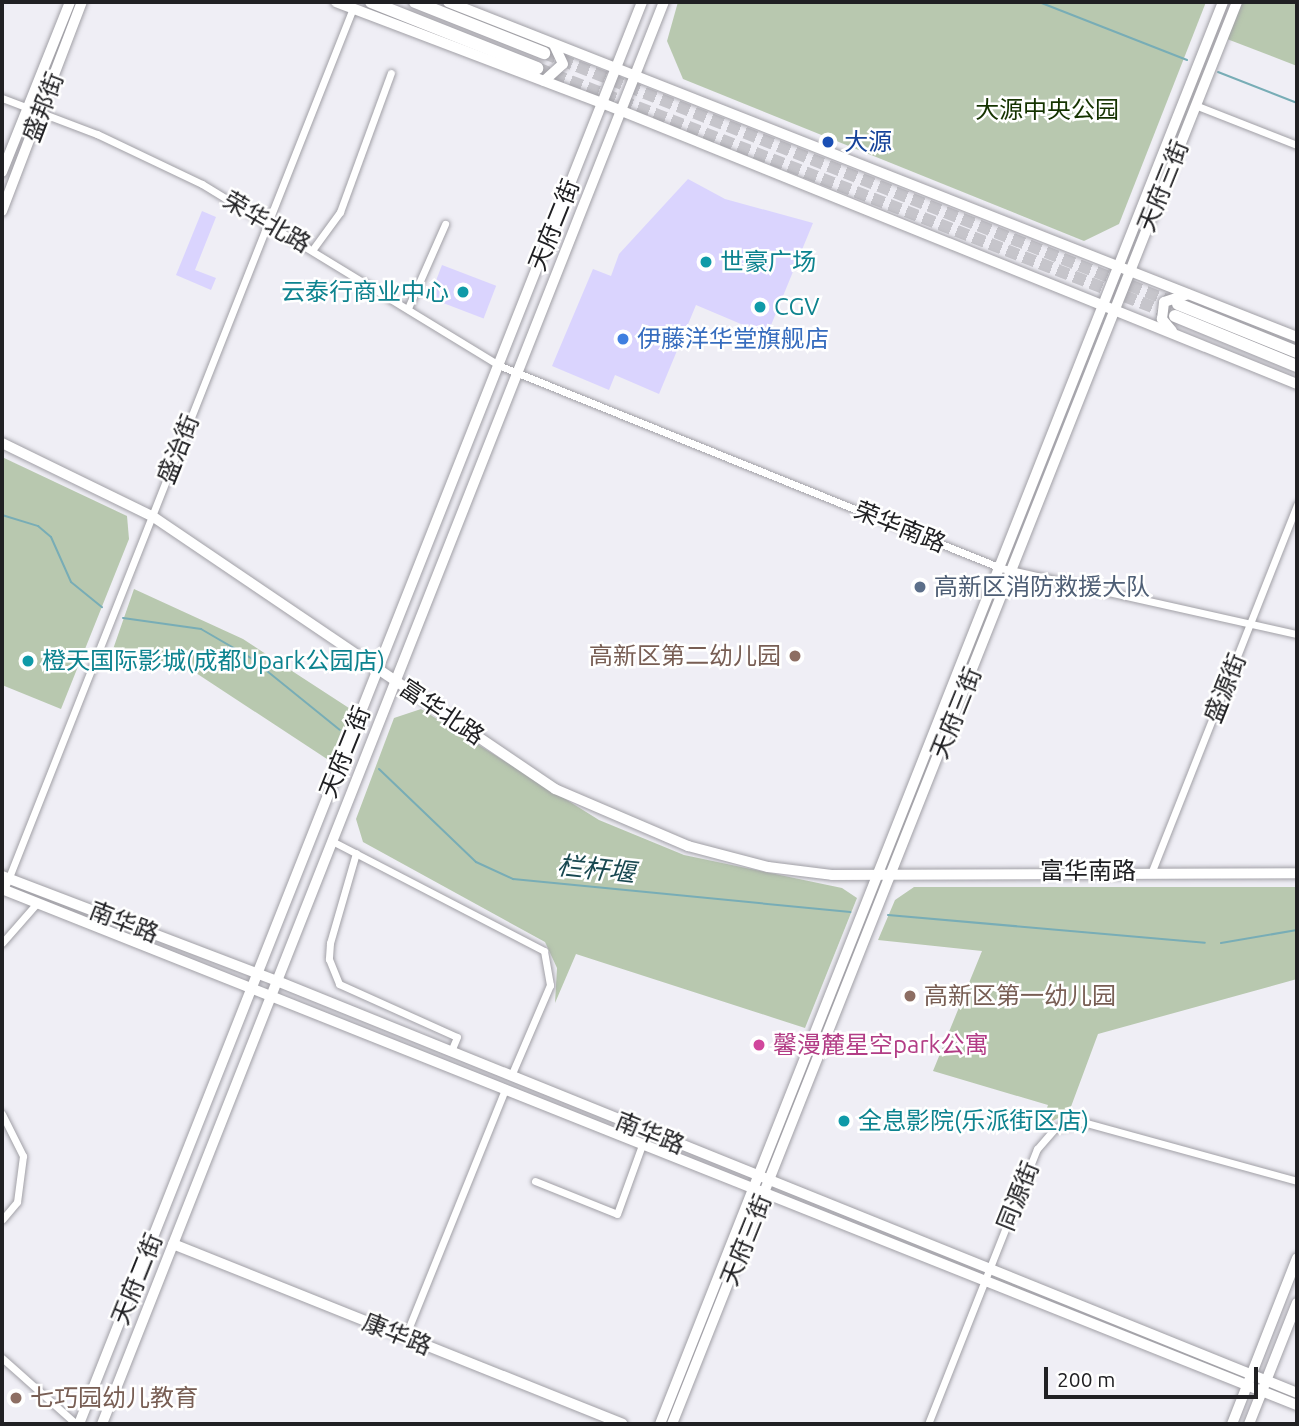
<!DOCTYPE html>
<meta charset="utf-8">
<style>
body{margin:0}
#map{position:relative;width:1299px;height:1426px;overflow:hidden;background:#efeef5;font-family:Ubuntu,"Noto Sans SC",sans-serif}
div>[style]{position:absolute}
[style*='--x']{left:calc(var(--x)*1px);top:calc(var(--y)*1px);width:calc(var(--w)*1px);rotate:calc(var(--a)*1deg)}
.green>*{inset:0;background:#b8c8af}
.stream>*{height:2px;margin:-1px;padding:0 1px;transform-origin:1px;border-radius:1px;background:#78adb6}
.building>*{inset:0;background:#dad4fe;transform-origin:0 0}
.highway-tunnel>*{height:12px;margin-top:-6px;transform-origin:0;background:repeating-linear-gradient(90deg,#c6c5cb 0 12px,transparent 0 18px)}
.roads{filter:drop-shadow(0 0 2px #a1a0a6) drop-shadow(0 0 2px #a1a0a6)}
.street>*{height:7px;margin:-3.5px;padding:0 3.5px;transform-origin:3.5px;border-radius:3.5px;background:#fff}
.secondary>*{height:10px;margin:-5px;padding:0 5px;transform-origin:5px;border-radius:5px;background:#fff}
.highway>*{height:12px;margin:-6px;padding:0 6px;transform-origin:6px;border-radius:6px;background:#fff}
.dots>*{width:19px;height:19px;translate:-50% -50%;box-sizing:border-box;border:4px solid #fff;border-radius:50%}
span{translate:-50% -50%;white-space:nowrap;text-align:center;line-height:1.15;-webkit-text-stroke:5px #fff;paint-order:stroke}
.street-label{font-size:24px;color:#202023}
.park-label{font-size:24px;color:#153300}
.transit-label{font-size:24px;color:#164399}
.left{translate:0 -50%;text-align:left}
.culture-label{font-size:24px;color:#0d838f}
.right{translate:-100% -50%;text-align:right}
.shop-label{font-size:24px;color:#366cbe}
.service-label{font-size:24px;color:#4e5e75}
.education-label{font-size:24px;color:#785e54}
.hotel-label{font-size:24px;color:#b23c85}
.water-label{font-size:26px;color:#184850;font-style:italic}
.frame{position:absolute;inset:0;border:4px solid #202023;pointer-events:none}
.scale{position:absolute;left:1044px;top:1367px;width:214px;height:32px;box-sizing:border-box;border:4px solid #202023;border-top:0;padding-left:9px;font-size:21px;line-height:24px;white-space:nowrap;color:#202023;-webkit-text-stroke:5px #fff;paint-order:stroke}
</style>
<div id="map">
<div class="green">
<div style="clip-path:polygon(678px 2px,1206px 2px,1119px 224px,1084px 241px,683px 79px,667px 41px)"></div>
<div style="clip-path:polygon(1242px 2px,1297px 2px,1297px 66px,1227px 39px)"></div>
<div style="clip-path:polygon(2px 457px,127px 516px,129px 539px,61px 709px,2px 685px)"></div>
<div style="clip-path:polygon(134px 589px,243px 639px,352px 710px,330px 761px,196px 673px,111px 655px)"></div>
<div style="clip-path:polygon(421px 709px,599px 820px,684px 855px,842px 888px,857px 898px,805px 1028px,576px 954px,555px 1003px,557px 968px,545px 942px,363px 842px,356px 819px,394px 718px)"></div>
<div style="clip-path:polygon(914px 887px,1297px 887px,1297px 979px,1098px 1034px,1069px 1112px,1040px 1128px,1048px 1105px,933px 1071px,982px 951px,878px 940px,895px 900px)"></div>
</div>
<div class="stream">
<div style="--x:1039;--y:2;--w:159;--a:21.4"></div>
<div style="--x:1218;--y:72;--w:85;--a:21.4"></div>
<div style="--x:2;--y:515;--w:38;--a:17"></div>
<div style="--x:38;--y:526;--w:17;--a:40"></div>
<div style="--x:51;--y:537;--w:49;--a:66"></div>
<div style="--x:71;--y:582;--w:40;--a:39"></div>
<div style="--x:123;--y:618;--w:79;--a:8"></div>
<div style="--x:201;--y:629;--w:58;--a:30.1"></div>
<div style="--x:251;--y:658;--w:114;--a:39"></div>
<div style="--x:379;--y:769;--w:134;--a:43.8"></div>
<div style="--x:476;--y:862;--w:41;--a:24.7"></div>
<div style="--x:513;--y:879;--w:339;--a:5.6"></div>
<div style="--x:888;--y:915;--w:318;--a:5"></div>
<div style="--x:1221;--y:943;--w:77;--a:-9.7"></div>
</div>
<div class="building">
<div style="clip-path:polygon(688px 179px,725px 199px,813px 223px,767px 335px,696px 305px,659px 394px,615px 375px,609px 390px,552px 366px,593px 269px,611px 276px,619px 254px)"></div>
<div style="clip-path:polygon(202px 211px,216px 217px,195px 270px,216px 278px,211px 290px,176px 275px)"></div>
<div style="left:442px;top:265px;width:58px;height:35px;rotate:21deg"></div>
</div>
<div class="highway-tunnel">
<div style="--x:544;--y:53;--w:681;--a:21.63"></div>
<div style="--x:537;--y:68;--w:682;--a:21.22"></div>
</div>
<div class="roads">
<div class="street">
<div style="--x:2;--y:98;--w:102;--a:20.8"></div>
<div style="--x:97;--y:134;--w:116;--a:25.5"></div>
<div style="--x:202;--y:184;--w:347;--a:31.4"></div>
<div style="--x:498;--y:365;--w:542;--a:21.98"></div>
<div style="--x:1001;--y:568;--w:303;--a:12.6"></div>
<div style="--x:1195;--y:105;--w:110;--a:21.4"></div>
<div style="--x:313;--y:249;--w:46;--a:-53.9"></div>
<div style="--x:340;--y:212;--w:148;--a:-69.9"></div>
<div style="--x:408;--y:308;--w:92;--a:-66.2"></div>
<div style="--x:332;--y:841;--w:239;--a:27.4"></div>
<div style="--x:544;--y:951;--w:35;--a:80"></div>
<div style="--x:550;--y:985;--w:99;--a:113.2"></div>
<div style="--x:356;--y:853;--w:94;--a:106.1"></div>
<div style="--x:330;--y:943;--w:16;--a:94"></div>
<div style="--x:329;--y:959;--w:27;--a:68"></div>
<div style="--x:339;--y:984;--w:129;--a:24.2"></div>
<div style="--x:457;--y:1037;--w:15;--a:113"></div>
<div style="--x:1152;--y:871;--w:394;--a:-68.4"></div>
<div style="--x:4;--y:890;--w:949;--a:-68.41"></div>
<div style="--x:2;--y:943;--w:53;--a:-48.8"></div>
<div style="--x:2;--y:1114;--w:47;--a:63.4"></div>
<div style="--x:23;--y:1156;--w:46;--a:97.4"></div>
<div style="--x:17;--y:1202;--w:23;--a:130"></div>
<div style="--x:535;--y:1181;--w:88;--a:21.9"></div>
<div style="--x:617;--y:1214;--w:73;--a:-70.1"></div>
<div style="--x:405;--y:1337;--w:266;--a:-68"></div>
<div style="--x:2;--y:1358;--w:99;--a:41.7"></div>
<div style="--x:928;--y:1424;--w:296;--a:-68.4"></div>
<div style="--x:1037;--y:1149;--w:28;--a:-49"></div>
<div style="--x:1055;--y:1128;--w:29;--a:-12"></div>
<div style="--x:1083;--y:1122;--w:222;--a:15.4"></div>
</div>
<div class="secondary">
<div style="--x:336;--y:2;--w:285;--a:20.8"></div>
<div style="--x:602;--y:103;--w:750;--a:22.01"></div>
<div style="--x:448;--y:2;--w:913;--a:21.53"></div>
<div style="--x:544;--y:81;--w:25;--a:-42"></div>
<div style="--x:563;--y:64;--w:21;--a:-115"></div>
<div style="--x:2;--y:172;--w:183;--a:-68.2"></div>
<div style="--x:2;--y:211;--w:224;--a:-69.1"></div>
<div style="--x:1172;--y:331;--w:16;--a:-130"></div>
<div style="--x:1162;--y:319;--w:17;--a:-83"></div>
<div style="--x:1164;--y:302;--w:25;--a:-18"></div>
<div style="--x:2;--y:443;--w:167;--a:26"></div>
<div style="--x:152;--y:516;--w:487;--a:34.1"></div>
<div style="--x:555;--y:789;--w:145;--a:23.2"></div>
<div style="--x:688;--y:846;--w:83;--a:14.7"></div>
<div style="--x:768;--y:867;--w:64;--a:7.1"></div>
<div style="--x:832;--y:875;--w:465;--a:-0.2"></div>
<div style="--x:2;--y:876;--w:294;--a:20.9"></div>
<div style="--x:277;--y:981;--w:1100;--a:21.99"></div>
<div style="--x:2;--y:889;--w:1394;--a:21.73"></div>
<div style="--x:173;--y:1244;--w:484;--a:21.8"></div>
<div style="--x:79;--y:1424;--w:1529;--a:-68.4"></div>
<div style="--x:102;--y:1424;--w:1529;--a:-68.44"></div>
<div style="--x:660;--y:1424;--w:1529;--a:-68.4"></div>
<div style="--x:672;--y:1424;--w:1530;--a:-68.33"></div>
<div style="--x:1232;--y:1424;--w:178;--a:-68.6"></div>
<div style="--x:1249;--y:1424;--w:130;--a:-68.4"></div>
</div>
<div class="highway">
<div style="--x:371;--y:2;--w:179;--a:21.7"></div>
<div style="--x:415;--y:2;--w:139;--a:21.6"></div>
<div style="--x:1178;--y:304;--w:128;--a:22"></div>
<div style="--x:1175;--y:316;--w:132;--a:22.3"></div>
</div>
</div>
<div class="dots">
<div style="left:828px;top:142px;background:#1a4fb4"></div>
<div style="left:706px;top:262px;background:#0f9aa8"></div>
<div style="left:463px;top:292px;background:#0f9aa8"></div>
<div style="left:760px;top:307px;background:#0f9aa8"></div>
<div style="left:623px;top:339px;background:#3f7fe0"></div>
<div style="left:920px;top:587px;background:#5c6f8a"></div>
<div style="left:795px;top:656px;background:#8d6e63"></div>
<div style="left:28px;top:661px;background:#0f9aa8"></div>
<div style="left:910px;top:996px;background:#8d6e63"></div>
<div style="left:759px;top:1045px;background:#d1479c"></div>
<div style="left:844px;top:1121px;background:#0f9aa8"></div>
<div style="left:16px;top:1398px;background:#8d6e63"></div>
</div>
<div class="street-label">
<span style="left:43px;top:107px;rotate:-69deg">盛邦街</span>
<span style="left:1163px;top:186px;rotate:-68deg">天府三街</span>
<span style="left:267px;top:222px;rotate:30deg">荣华北路</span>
<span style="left:554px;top:225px;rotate:-68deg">天府二街</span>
<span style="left:178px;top:449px;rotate:-68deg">盛治街</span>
<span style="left:900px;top:527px;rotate:22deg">荣华南路</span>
<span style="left:1225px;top:688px;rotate:-68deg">盛源街</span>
<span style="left:442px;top:712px;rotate:34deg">富华北路</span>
<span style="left:956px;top:713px;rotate:-68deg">天府三街</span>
<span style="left:345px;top:752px;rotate:-68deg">天府二街</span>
<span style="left:1088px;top:871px">富华南路</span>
<span style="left:124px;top:922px;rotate:21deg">南华路</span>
<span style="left:650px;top:1133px;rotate:22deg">南华路</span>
<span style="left:1018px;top:1196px;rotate:-68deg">同源街</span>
<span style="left:746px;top:1240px;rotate:-68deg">天府三街</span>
<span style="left:137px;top:1279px;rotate:-68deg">天府二街</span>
<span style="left:397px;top:1334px;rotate:22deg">康华路</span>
</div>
<div class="park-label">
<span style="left:1047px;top:110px">大源中央公园</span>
</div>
<div class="transit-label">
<span class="left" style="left:844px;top:142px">大源</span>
</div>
<div class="culture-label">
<span class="left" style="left:720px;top:262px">世豪广场</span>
<span class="right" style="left:449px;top:292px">云泰行商业中心</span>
<span class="left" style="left:774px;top:307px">CGV</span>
<span class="left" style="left:42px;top:661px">橙天国际影城(成都Upark公园店)</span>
<span class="left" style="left:858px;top:1121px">全息影院(乐派街区店)</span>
</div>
<div class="shop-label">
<span class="left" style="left:637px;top:339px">伊藤洋华堂旗舰店</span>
</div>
<div class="service-label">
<span class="left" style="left:934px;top:587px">高新区消防救援大队</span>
</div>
<div class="education-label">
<span class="right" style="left:781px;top:656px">高新区第二幼儿园</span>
<span class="left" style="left:924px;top:996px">高新区第一幼儿园</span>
<span class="left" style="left:30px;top:1398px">七巧园幼儿教育</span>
</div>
<div class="hotel-label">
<span class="left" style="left:773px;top:1045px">馨漫麓星空park公寓</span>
</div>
<div class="water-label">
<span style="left:596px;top:869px;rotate:6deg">栏杆堰</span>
</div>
<div class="frame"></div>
<div class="scale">200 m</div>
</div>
